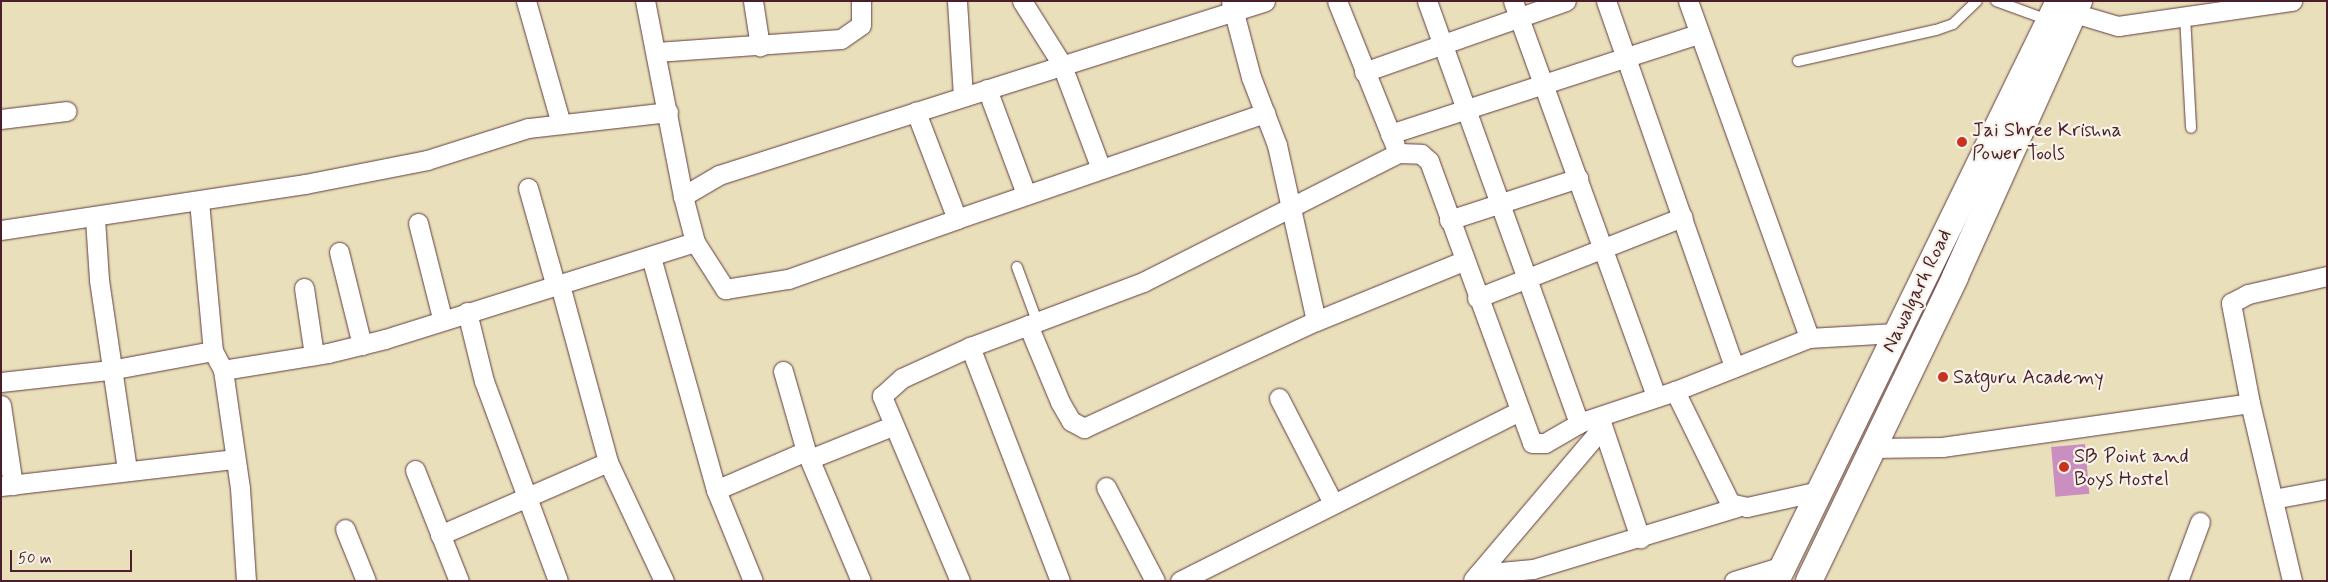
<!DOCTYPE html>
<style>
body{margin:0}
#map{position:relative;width:2328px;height:582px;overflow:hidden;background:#e9dfba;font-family:Mynerve,sans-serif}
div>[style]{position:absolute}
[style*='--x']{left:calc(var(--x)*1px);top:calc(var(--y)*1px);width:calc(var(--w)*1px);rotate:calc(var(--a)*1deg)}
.building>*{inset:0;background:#cb8ec0;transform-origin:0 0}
.roads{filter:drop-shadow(0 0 1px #623c40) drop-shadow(0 0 1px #623c40)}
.lane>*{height:10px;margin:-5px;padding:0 5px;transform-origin:5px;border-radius:5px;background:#fff}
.street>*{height:19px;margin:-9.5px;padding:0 9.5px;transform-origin:9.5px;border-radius:9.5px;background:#fff}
.secondary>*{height:26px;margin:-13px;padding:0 13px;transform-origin:13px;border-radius:13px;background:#fff}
.dots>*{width:14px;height:14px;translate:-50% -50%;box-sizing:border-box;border:2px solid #f7f3e8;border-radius:50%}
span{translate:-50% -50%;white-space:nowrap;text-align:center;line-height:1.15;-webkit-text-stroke:4.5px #f7f3e8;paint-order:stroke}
.poi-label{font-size:20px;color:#4a1f2b}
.left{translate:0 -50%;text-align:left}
.street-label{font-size:20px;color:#4a1f2b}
.frame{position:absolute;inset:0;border:2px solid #4a1f2b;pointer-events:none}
.scale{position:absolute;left:10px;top:550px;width:122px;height:22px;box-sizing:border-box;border:2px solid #4a1f2b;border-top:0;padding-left:6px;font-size:15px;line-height:18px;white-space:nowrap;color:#4a1f2b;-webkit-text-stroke:4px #f7f3e8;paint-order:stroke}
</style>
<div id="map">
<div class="building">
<div style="left:2085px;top:444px;width:50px;height:34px;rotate:85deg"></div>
</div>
<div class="roads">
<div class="lane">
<div style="--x:1996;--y:1;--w:55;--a:20.1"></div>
<div style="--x:2185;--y:16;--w:112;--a:86.9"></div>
<div style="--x:1798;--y:61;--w:141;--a:-12.7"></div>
<div style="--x:1936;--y:30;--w:18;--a:-19"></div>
<div style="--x:1953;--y:24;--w:33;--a:-44"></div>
<div style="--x:1017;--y:267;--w:58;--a:69.7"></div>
</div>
<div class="street">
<div style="--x:526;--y:1;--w:128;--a:74.1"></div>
<div style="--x:753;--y:1;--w:46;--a:81.2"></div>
<div style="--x:957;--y:1;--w:96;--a:86.4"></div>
<div style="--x:1022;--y:1;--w:73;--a:57.8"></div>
<div style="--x:1061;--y:63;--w:110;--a:69.3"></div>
<div style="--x:1231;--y:1;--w:79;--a:75.3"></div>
<div style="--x:1251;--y:77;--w:73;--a:69.1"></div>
<div style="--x:1277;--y:145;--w:180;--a:77.5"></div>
<div style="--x:1337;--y:1;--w:155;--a:68.1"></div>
<div style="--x:1427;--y:1;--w:449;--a:70.2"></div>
<div style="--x:1513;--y:1;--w:421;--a:70.1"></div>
<div style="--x:1606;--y:1;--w:388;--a:70.7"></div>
<div style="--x:1688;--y:1;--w:358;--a:70.2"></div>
<div style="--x:2074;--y:13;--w:46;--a:16.5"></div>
<div style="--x:2118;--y:26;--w:176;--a:-8.2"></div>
<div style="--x:656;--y:52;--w:185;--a:-4"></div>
<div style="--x:841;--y:39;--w:24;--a:-35"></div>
<div style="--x:861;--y:25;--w:24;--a:-90"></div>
<div style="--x:1364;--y:72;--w:214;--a:-19.4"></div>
<div style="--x:987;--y:89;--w:112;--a:69.6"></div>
<div style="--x:916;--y:112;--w:366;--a:-17.6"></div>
<div style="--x:1;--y:119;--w:66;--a:-6.9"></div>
<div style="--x:1390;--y:134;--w:324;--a:-18"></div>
<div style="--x:528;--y:188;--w:103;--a:74.2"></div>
<div style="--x:683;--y:196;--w:48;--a:75.4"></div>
<div style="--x:199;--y:201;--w:151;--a:84.7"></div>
<div style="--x:95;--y:219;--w:61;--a:86.2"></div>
<div style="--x:99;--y:280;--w:191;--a:81.6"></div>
<div style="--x:957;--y:219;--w:326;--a:-19"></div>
<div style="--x:1449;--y:220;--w:136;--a:-18"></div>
<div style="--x:418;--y:223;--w:98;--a:75.8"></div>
<div style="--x:1;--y:230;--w:307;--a:-8.6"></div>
<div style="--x:305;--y:184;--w:124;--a:-11.1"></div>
<div style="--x:427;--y:160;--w:106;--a:-17.6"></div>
<div style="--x:528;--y:128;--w:141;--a:-6.5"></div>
<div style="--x:339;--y:252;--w:96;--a:76.1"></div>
<div style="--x:651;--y:257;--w:242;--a:74.4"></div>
<div style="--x:716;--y:490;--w:98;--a:-23.4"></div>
<div style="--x:806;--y:451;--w:141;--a:67.1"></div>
<div style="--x:560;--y:285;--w:183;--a:74.8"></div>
<div style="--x:608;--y:462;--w:132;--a:64.8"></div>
<div style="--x:304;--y:288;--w:68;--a:81.5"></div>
<div style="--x:1477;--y:298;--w:221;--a:-21.5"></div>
<div style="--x:467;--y:312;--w:71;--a:76.2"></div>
<div style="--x:484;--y:381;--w:213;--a:69.7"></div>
<div style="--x:1028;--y:325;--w:83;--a:67.4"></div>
<div style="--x:1060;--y:402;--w:22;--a:60"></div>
<div style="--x:1071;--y:421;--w:15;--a:28"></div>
<div style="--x:1084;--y:428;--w:255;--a:-24.8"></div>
<div style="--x:1316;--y:321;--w:159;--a:-22.2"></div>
<div style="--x:223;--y:370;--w:106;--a:-9.2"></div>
<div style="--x:328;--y:353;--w:59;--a:-13.8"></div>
<div style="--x:385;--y:339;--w:325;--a:-17.4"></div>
<div style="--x:695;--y:242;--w:56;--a:57.4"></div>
<div style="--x:725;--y:289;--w:64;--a:-9"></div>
<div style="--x:788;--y:279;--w:179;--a:-19.5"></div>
<div style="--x:957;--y:219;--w:115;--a:-111"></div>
<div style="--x:916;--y:112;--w:207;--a:162.3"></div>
<div style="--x:719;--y:175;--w:42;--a:149.7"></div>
<div style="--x:683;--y:196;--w:199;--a:-101"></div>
<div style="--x:783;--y:371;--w:83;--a:74"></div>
<div style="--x:1;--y:382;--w:110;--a:-6.3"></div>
<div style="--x:110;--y:370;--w:105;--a:-10.5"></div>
<div style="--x:213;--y:351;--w:21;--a:62"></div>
<div style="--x:223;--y:370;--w:119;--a:81.8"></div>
<div style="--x:240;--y:488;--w:93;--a:86.3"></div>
<div style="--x:1279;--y:398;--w:118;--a:62.8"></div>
<div style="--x:2250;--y:403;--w:102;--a:-100.8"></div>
<div style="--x:2231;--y:303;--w:19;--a:-28"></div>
<div style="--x:2248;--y:294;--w:81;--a:-12.8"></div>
<div style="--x:1;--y:405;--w:81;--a:81.5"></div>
<div style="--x:1600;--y:419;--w:126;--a:71.4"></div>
<div style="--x:1873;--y:448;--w:69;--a:-0.8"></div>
<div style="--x:1942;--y:447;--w:311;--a:-8.1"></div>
<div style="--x:2250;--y:403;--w:183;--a:76.7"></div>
<div style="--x:812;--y:458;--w:86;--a:-21.8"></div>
<div style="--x:415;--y:470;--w:119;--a:68.4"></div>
<div style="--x:1;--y:486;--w:235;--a:-6.6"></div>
<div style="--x:1106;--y:487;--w:106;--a:62.5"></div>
<div style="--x:716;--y:490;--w:98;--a:67.9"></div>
<div style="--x:1819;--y:491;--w:74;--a:167.5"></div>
<div style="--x:1747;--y:507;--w:17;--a:-167"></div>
<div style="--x:1730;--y:503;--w:125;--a:-116.2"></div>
<div style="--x:1675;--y:391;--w:144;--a:-21.6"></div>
<div style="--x:1809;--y:338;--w:86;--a:-3.3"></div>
<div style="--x:2273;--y:499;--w:55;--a:-10.5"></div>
<div style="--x:345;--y:529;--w:56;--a:68"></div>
<div style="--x:440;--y:535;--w:183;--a:-23.5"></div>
<div style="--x:1478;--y:574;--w:55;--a:-5.2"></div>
<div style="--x:1533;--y:569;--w:213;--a:-16.9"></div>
<div style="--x:1473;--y:580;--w:198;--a:-49.7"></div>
<div style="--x:960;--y:581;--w:201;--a:-112.9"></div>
<div style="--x:882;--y:396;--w:27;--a:-42"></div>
<div style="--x:902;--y:378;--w:75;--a:-24.5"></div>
<div style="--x:1060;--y:581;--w:251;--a:-111"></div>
<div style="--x:970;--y:347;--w:185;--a:-20.6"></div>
<div style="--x:1143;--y:282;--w:286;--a:-26.8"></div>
<div style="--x:1398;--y:153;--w:23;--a:2"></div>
<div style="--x:1421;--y:154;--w:11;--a:41"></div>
<div style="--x:1429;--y:161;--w:300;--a:69.9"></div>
<div style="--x:1532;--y:443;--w:13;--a:0"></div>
<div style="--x:1545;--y:443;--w:39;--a:-30"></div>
<div style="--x:1579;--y:423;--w:101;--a:-18.4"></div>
<div style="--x:1180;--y:581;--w:378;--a:-26.6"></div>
<div style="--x:1734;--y:581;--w:51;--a:-17"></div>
<div style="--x:2178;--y:581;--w:63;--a:-69.6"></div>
</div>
<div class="secondary">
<div style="--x:1776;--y:581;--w:645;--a:-63.99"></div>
<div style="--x:1809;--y:581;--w:337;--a:-64.3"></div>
<div style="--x:1955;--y:277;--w:303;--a:-65.8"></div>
</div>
</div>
<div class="dots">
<div style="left:1962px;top:142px;background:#c8321e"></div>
<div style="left:1943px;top:377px;background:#c8321e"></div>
<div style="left:2064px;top:467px;background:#c8321e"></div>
</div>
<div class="poi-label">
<span class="left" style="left:1972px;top:142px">Jai Shree Krishna<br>Power Tools</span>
<span class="left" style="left:1953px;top:377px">Satguru Academy</span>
<span class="left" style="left:2074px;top:468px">SB Point and<br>Boys Hostel</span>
</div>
<div class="street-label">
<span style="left:1917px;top:291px;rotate:-64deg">Nawalgarh Road</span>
</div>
<div class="frame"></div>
<div class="scale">50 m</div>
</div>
